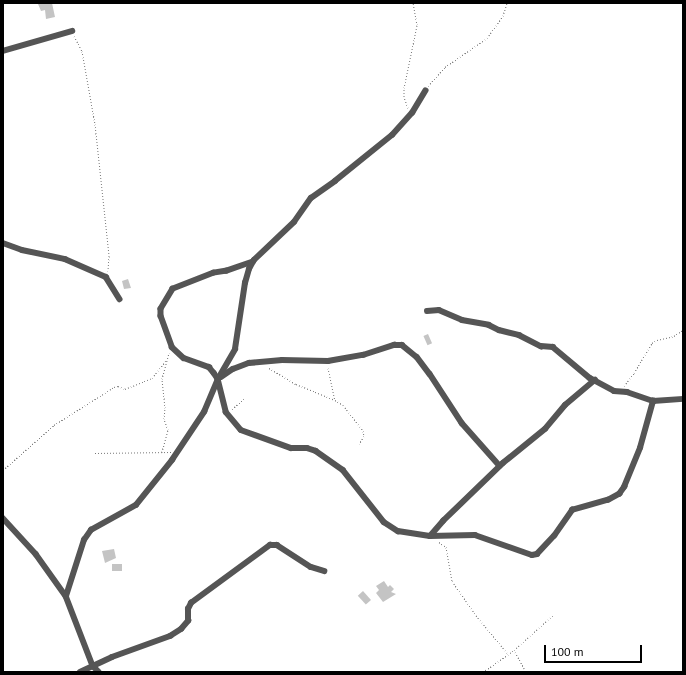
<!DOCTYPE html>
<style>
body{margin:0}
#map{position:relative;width:686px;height:675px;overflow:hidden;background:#fff;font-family:"PT Sans",sans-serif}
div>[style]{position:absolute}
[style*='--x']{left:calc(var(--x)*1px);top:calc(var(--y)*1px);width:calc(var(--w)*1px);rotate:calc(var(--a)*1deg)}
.building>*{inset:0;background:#c4c4c4;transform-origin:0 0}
.path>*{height:1px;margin-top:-0.5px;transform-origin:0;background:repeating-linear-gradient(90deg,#777 0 1px,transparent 0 3px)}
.street>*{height:5.5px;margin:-2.75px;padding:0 2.75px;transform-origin:2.75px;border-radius:2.75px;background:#555}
span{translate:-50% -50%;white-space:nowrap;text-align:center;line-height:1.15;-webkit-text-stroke:3px #fff;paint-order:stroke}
.frame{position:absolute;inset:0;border:4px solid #000;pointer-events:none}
.scale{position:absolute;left:544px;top:645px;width:98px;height:18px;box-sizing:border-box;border:2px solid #000;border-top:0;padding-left:5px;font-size:12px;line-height:14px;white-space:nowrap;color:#000;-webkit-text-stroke:3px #fff;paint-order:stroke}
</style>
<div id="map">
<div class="building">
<div style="clip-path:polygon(42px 3px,52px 3px,55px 17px,46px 19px,45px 10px,41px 11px,38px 4px)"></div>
<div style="clip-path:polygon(128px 279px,131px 288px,124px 289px,122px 281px)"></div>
<div style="left:428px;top:334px;width:10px;height:5px;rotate:66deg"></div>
<div style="clip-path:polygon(114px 549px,116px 558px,105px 563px,102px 551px)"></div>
<div style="left:112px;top:564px;width:10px;height:7px"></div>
<div style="clip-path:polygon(384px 581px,388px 587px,390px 585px,394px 589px,391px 592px,396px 594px,383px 602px,376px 593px,379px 590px,376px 586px)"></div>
<div style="left:363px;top:591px;width:12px;height:7px;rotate:48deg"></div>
</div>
<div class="path">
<div style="--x:3;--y:4;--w:2;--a:-27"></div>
<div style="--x:74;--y:36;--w:17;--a:62"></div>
<div style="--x:82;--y:51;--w:74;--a:79.9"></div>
<div style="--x:95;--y:124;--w:133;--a:83.9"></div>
<div style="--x:109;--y:256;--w:15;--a:94"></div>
<div style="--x:428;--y:86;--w:25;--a:-48"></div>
<div style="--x:445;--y:67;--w:51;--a:-34.6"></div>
<div style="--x:487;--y:38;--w:27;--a:-54"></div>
<div style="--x:503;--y:16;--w:14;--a:-73"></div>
<div style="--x:408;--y:108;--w:12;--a:-110"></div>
<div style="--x:404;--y:97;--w:9;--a:-90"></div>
<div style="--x:404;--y:88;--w:64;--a:-78.3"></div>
<div style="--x:417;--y:25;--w:22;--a:-100"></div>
<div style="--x:269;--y:368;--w:31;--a:31"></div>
<div style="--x:296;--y:384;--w:42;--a:22.3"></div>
<div style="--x:335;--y:400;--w:9;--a:32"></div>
<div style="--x:343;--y:405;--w:33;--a:52"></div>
<div style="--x:363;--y:431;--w:5;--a:79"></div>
<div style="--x:364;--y:436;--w:9;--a:122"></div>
<div style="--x:328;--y:368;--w:33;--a:78"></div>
<div style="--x:624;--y:386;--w:16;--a:-52"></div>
<div style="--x:634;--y:373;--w:35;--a:-59"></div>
<div style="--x:652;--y:343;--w:6;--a:-31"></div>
<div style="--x:657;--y:340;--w:17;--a:-13"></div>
<div style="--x:674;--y:336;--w:11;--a:-34"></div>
<div style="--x:232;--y:409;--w:17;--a:-40"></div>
<div style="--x:162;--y:452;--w:23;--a:-75"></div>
<div style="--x:168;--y:430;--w:12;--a:-110"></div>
<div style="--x:164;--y:419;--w:11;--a:-85"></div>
<div style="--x:165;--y:408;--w:29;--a:-96"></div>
<div style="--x:162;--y:379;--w:27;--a:-75"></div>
<div style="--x:95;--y:453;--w:76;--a:-0.8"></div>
<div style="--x:3;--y:470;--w:68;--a:-41.4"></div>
<div style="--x:54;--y:425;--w:71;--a:-32.3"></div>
<div style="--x:114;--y:387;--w:4;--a:-14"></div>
<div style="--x:118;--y:386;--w:8;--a:23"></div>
<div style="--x:125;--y:389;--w:29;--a:-22"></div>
<div style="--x:152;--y:378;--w:22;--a:-51"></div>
<div style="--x:439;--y:542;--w:9;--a:36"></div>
<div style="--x:446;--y:547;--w:35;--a:80"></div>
<div style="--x:452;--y:581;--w:39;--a:55"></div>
<div style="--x:474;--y:613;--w:53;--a:50.3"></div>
<div style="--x:515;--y:652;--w:23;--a:61"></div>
<div style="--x:483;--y:672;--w:38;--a:-35"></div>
<div style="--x:514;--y:650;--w:52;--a:-41.9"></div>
</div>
<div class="street">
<div style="--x:3;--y:51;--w:72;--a:-16.2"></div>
<div style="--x:3;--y:243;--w:20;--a:20"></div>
<div style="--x:22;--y:250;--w:44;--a:11.8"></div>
<div style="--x:65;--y:259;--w:45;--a:23.7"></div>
<div style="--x:106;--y:277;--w:26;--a:58"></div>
<div style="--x:253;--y:262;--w:28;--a:161"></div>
<div style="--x:227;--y:271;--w:13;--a:171"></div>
<div style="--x:214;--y:273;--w:44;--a:158.7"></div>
<div style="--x:173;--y:289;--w:23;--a:121"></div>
<div style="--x:161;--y:309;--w:7;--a:90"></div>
<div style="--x:161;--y:316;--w:33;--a:70"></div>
<div style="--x:172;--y:347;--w:16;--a:43"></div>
<div style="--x:184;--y:358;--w:27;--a:20"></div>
<div style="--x:209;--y:367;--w:8;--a:50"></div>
<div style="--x:214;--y:373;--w:7;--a:56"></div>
<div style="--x:218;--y:379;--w:34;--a:76"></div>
<div style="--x:226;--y:412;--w:23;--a:50"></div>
<div style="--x:241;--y:430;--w:53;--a:19.8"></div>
<div style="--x:291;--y:448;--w:16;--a:0"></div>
<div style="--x:307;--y:448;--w:9;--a:18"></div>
<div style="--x:316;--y:451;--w:33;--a:35"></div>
<div style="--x:343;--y:470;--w:66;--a:51.7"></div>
<div style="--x:384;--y:522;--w:17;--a:33"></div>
<div style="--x:398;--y:531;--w:32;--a:9"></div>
<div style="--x:430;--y:536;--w:45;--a:-1.3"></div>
<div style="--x:475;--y:535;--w:60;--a:19.3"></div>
<div style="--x:532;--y:555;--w:5;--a:-11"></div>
<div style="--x:537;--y:554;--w:25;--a:-47"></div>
<div style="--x:554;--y:536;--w:32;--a:-55"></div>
<div style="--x:572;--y:510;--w:37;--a:-16"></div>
<div style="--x:608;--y:500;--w:13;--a:-29"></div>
<div style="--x:619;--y:494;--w:9;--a:-54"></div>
<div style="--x:624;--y:487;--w:42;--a:-67.7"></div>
<div style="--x:640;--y:448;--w:49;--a:-74.5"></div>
<div style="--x:427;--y:311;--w:12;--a:-5"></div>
<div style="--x:439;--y:310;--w:25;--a:23"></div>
<div style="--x:462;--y:320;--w:27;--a:10"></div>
<div style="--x:489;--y:325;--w:11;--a:27"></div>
<div style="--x:499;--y:330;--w:21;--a:14"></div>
<div style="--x:519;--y:335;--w:25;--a:27"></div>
<div style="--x:541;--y:346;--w:12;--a:5"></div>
<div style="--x:553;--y:347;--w:48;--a:40"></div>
<div style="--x:590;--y:378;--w:27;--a:28"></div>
<div style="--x:614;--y:391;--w:13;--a:4"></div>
<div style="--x:627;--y:392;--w:28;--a:19"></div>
<div style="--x:653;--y:401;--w:30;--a:-4"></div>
<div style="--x:221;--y:377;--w:14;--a:-34"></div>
<div style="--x:233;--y:369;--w:17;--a:-21"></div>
<div style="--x:249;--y:363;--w:33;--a:-5"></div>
<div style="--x:282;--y:360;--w:46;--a:1.2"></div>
<div style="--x:328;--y:361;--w:36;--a:-10"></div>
<div style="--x:363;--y:355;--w:33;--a:-18"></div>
<div style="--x:394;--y:345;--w:8;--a:0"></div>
<div style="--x:402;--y:345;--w:19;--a:39"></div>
<div style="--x:417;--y:357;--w:21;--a:53"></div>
<div style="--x:430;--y:374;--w:59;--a:56.9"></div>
<div style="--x:462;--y:423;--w:57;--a:48.5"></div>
<div style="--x:3;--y:518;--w:49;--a:47.5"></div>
<div style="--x:36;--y:554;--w:52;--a:54.5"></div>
<div style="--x:66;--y:596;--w:75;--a:68.9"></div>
<div style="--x:93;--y:666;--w:8;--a:45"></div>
<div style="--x:430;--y:536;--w:20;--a:-49"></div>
<div style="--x:443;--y:521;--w:83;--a:-44"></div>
<div style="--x:503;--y:463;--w:54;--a:-39"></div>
<div style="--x:545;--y:429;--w:31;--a:-50"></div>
<div style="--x:565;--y:405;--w:39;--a:-40"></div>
<div style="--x:66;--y:596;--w:59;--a:-72.2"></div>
<div style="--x:84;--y:540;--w:12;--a:-55"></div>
<div style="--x:91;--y:530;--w:51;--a:-29.1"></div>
<div style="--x:136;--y:505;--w:58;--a:-51.3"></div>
<div style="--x:172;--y:460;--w:58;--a:-56.3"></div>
<div style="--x:204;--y:412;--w:36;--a:-67"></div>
<div style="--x:218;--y:379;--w:34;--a:-60"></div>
<div style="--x:235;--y:349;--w:67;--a:-81.4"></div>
<div style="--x:245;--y:283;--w:15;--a:-74"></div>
<div style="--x:249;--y:269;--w:10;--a:-61"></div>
<div style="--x:254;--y:260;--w:55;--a:-43.5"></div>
<div style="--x:294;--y:222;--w:29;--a:-55"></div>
<div style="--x:311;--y:198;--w:29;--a:-35"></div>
<div style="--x:335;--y:181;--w:73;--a:-38.9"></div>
<div style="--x:392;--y:135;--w:30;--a:-48"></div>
<div style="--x:412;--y:113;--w:26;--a:-59"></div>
<div style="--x:80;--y:672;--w:35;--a:-25"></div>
<div style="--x:112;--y:657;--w:62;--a:-19.9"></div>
<div style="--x:170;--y:636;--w:13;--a:-32"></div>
<div style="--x:181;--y:629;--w:11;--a:-49"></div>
<div style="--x:188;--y:621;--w:12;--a:-90"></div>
<div style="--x:188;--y:609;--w:7;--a:-63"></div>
<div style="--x:191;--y:603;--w:98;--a:-36.3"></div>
<div style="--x:270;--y:545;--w:7;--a:0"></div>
<div style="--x:277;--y:545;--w:40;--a:32.9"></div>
<div style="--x:311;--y:567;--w:14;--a:17"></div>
</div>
<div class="frame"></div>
<div class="scale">100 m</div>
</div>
